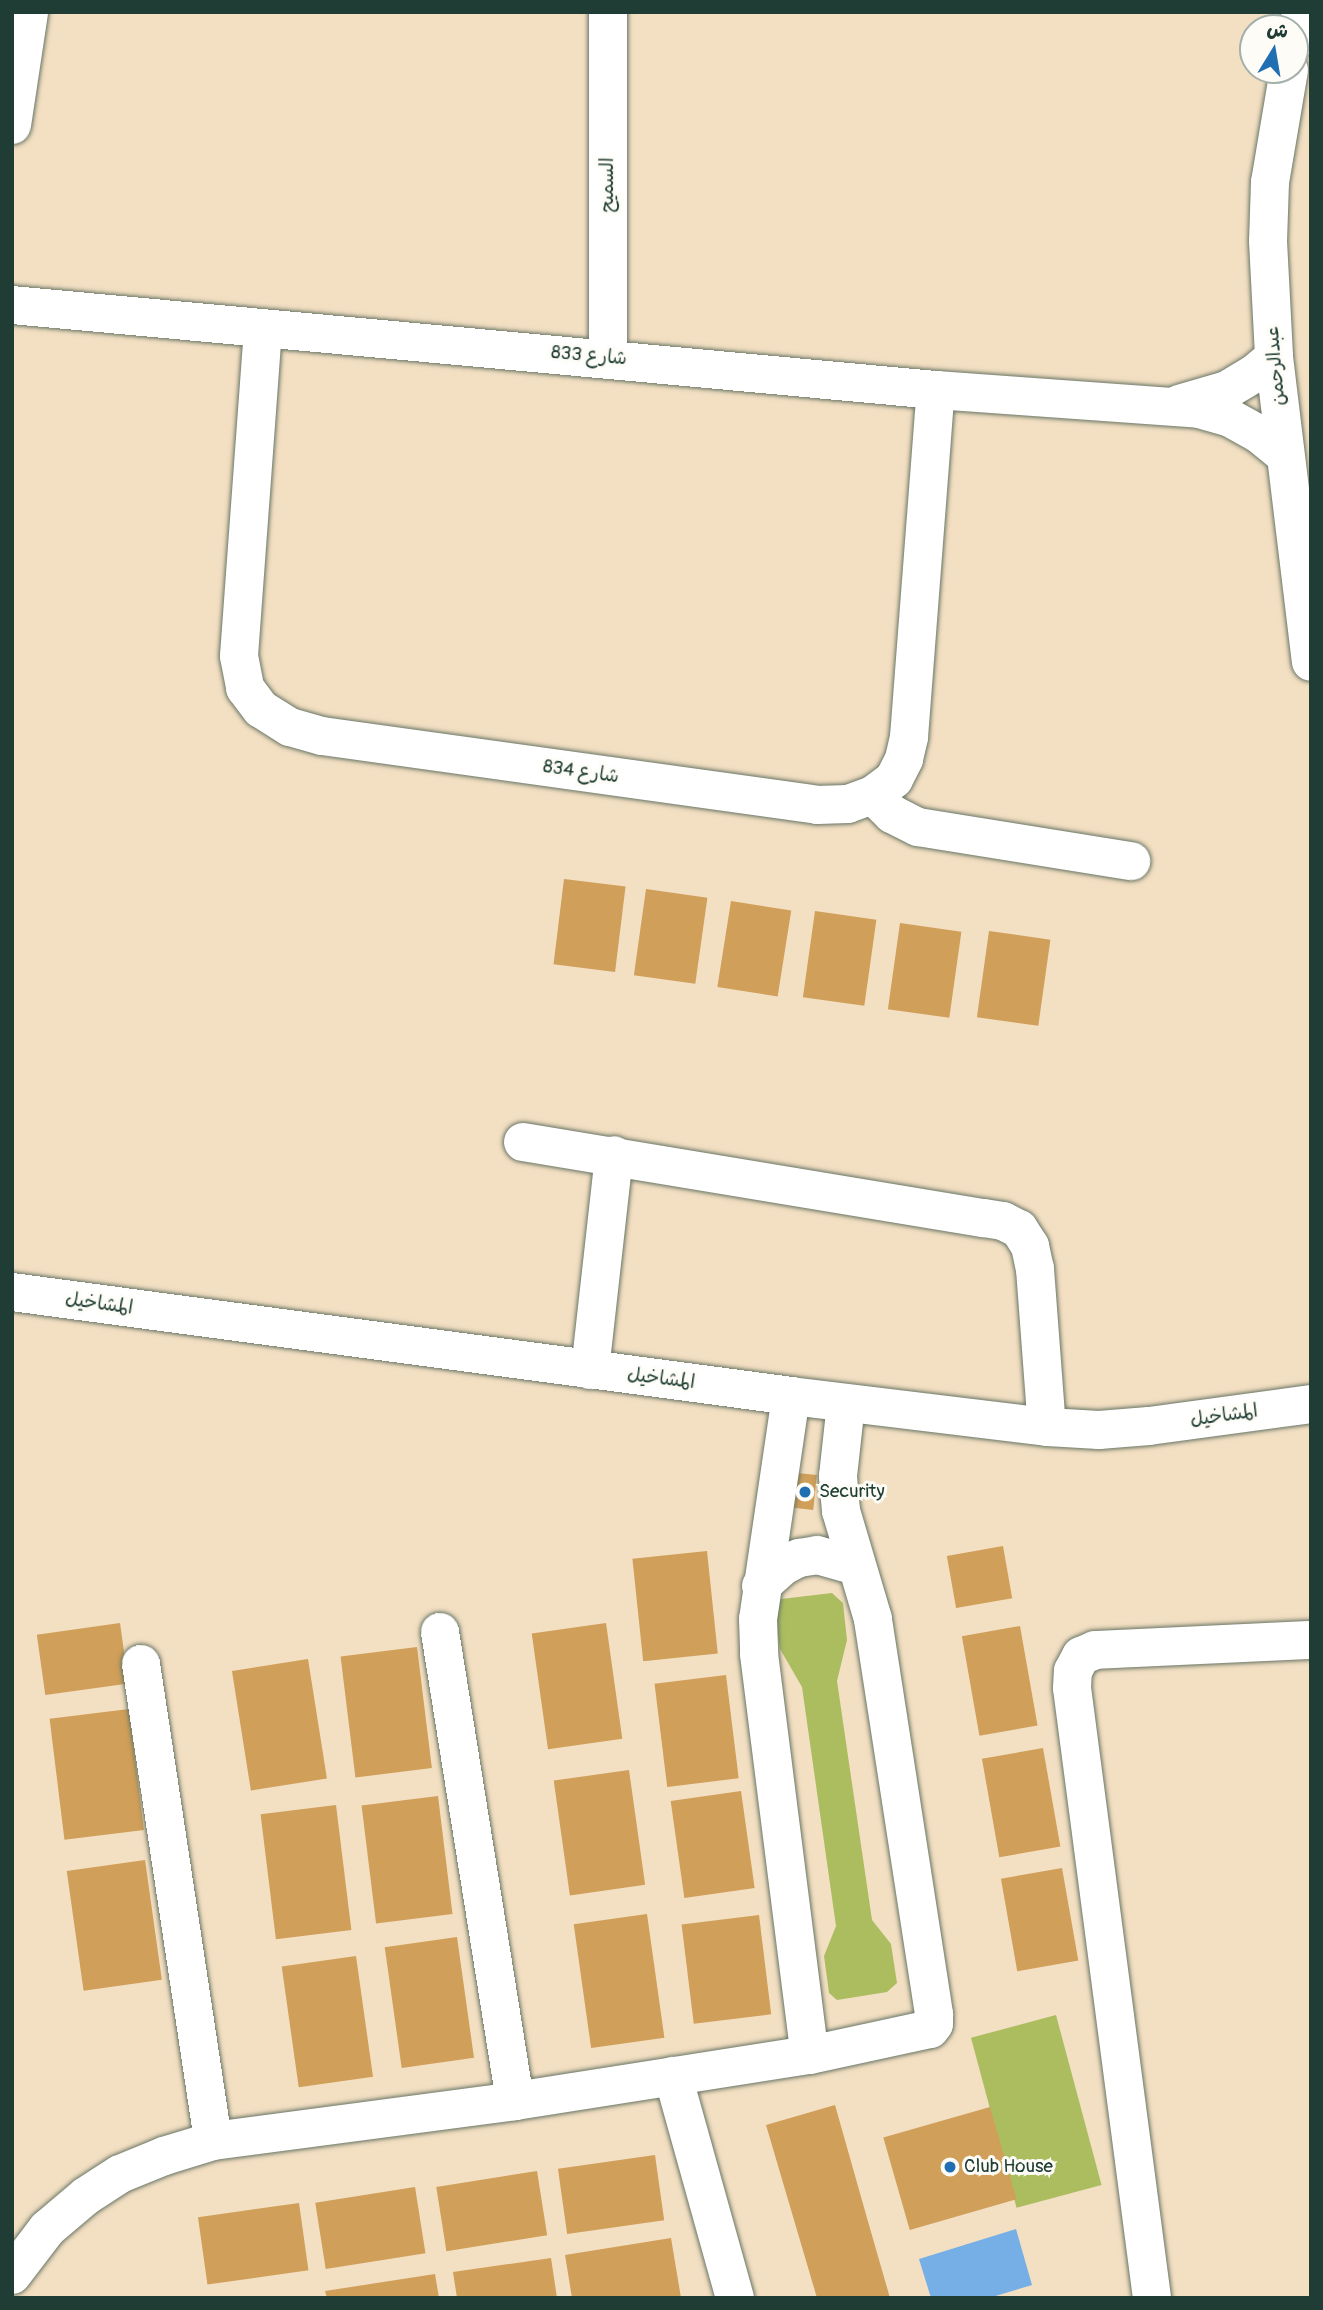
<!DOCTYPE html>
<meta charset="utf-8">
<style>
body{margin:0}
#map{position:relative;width:1323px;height:2310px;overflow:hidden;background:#f3dfc2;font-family:Pangolin,"Playpen Sans Arabic",sans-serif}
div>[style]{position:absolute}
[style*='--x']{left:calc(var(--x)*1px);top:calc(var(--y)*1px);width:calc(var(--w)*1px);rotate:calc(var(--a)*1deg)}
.green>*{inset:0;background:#acbd60;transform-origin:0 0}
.water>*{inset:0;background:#75afe5}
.building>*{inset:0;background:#d09f59;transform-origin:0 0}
.roads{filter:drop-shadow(0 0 2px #697666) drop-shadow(0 0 2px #697666)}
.minor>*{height:38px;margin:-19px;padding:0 19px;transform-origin:19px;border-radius:19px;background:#fff}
.dots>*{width:19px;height:19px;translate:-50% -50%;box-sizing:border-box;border:4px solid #fdfcf7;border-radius:50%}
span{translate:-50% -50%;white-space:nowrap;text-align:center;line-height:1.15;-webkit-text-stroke:6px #fdfcf7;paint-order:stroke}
.street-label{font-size:19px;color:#1f3d34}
.poi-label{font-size:19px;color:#1f3d34}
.left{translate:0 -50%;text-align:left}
.frame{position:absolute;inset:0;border:14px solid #1f3d34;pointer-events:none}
.north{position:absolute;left:1239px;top:14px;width:70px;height:70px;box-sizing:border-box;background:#fdfcf7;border:2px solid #a4b0a9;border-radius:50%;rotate:11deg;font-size:19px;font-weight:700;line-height:28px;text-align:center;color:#1f3d34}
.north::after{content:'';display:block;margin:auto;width:24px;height:32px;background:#1f6fb2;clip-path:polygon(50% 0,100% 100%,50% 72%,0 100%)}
</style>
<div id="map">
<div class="green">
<div style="clip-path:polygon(832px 1593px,843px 1603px,847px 1640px,837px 1681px,872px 1920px,891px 1944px,897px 1983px,887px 1992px,837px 2000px,829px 1993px,824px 1956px,836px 1926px,802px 1687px,780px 1649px,775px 1613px,781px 1599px)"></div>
<div style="left:1056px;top:2015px;width:176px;height:88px;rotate:75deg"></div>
</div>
<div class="water">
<div style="clip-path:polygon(1016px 2229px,1032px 2285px,989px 2298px,931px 2298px,919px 2259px)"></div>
</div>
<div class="building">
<div style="left:564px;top:879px;width:62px;height:86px;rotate:7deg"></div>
<div style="left:646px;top:889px;width:62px;height:87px;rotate:8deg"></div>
<div style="left:731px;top:901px;width:61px;height:87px;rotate:9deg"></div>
<div style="left:815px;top:911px;width:62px;height:87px;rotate:8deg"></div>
<div style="left:900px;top:923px;width:62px;height:87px;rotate:8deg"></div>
<div style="left:989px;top:931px;width:62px;height:87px;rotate:8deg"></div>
<div style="left:797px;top:1473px;width:20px;height:35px;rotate:6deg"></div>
<div style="left:1003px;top:1546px;width:53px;height:57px;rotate:80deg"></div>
<div style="left:707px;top:1551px;width:103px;height:75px;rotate:84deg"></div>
<div style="left:120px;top:1623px;width:61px;height:84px;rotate:82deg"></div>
<div style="left:606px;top:1623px;width:117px;height:75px;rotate:82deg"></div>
<div style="left:1020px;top:1626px;width:101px;height:59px;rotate:80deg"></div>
<div style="left:417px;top:1647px;width:122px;height:77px;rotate:83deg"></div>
<div style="left:308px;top:1659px;width:121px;height:77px;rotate:81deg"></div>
<div style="left:726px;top:1675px;width:104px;height:72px;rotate:83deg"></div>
<div style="left:129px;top:1709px;width:122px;height:80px;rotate:83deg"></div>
<div style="left:1043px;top:1748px;width:100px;height:62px;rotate:80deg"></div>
<div style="left:629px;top:1770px;width:116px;height:76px;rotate:82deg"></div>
<div style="left:741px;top:1791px;width:98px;height:71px;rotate:82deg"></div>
<div style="left:438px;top:1796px;width:119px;height:77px;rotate:83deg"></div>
<div style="left:336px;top:1805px;width:126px;height:76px;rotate:83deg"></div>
<div style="left:145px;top:1860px;width:121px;height:79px;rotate:82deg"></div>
<div style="left:1062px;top:1868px;width:94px;height:62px;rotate:80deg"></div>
<div style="left:647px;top:1914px;width:125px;height:74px;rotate:82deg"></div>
<div style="left:759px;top:1915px;width:100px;height:78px;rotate:83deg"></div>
<div style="left:457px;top:1937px;width:122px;height:73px;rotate:82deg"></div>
<div style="left:356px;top:1956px;width:122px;height:75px;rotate:82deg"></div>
<div style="clip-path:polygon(835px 2105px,867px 2218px,890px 2298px,817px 2298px,766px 2125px)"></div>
<div style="left:990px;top:2107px;width:96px;height:111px;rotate:74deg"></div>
<div style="left:655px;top:2155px;width:66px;height:98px;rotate:82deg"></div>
<div style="left:537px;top:2171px;width:65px;height:102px;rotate:81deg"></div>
<div style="left:415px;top:2187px;width:67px;height:101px;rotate:81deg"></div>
<div style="left:299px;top:2203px;width:68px;height:102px;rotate:82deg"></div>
<div style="clip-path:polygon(671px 2238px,681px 2298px,572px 2298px,565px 2255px)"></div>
<div style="clip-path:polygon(551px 2258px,557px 2298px,457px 2298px,453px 2272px)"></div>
<div style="clip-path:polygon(435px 2274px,439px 2298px,327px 2298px,325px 2291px)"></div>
</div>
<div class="roads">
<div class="minor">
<div style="--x:1295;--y:41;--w:30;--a:-78"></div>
<div style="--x:1289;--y:70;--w:114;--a:99.6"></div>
<div style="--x:1270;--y:182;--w:59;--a:91.9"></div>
<div style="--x:1268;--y:241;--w:116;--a:87"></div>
<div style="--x:1274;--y:357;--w:307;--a:83.1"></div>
<div style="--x:12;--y:125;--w:114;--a:-81.4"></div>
<div style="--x:12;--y:305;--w:928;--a:5.26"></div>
<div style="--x:936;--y:390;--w:264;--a:4.1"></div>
<div style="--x:1199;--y:409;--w:32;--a:16"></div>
<div style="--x:1230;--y:418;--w:33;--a:29"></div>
<div style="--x:1259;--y:434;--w:32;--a:39"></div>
<div style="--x:263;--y:329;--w:328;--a:94.2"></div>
<div style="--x:239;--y:656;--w:33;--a:79"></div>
<div style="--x:245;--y:688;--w:26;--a:53"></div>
<div style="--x:261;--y:709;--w:34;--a:32"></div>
<div style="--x:290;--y:727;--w:33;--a:16"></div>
<div style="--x:322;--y:736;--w:500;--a:7.9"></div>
<div style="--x:817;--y:805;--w:31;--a:-2"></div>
<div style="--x:848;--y:804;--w:27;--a:-20"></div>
<div style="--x:873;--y:795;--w:26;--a:-37"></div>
<div style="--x:894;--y:779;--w:22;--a:-63"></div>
<div style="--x:904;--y:759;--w:23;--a:-77"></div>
<div style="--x:909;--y:737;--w:348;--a:-85.6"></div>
<div style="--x:608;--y:358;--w:346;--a:-90"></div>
<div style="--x:1179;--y:404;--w:50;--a:-16.3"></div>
<div style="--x:1227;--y:390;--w:31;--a:-31"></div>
<div style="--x:1254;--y:374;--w:26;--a:-40"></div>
<div style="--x:873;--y:795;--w:27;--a:45"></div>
<div style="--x:892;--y:814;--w:29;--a:27"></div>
<div style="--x:918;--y:827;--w:216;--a:9.1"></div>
<div style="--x:523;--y:1142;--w:467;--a:9.4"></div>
<div style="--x:984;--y:1218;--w:19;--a:9"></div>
<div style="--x:1003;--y:1221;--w:18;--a:27"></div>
<div style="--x:1019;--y:1229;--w:20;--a:57"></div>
<div style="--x:1030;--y:1246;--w:24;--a:78"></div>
<div style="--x:1035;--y:1269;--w:158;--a:85.7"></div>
<div style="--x:12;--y:1292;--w:786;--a:7.6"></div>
<div style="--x:791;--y:1396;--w:258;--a:6.9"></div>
<div style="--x:1047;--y:1427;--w:52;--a:3.3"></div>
<div style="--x:1099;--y:1430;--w:50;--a:-4.6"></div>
<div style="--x:1149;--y:1426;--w:163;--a:-7.7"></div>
<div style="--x:590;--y:1370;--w:216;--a:-83.6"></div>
<div style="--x:791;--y:1396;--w:225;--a:98.4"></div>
<div style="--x:758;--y:1619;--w:35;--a:88"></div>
<div style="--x:759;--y:1654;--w:404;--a:82.8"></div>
<div style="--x:761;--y:1586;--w:30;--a:-42"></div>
<div style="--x:783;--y:1566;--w:18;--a:-27"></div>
<div style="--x:799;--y:1558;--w:18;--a:-9"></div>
<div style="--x:817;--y:1555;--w:41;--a:15.8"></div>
<div style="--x:440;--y:1632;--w:475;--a:80.9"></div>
<div style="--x:141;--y:1664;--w:482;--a:81.4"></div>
<div style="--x:673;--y:2076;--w:230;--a:74.4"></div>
<div style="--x:12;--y:2275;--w:58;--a:-52.7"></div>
<div style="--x:47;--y:2229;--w:51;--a:-40.2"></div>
<div style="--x:86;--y:2196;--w:40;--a:-32.9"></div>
<div style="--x:120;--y:2174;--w:48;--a:-22.2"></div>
<div style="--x:164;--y:2156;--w:51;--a:-17"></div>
<div style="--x:213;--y:2141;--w:305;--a:-7.5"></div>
<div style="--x:515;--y:2101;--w:299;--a:-8.9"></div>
<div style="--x:810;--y:2055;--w:123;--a:-12.2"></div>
<div style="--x:930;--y:2029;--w:6;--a:-51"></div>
<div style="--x:934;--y:2024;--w:10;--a:-90"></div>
<div style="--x:934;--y:2014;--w:400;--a:-98.8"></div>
<div style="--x:873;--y:1619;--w:113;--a:-106.5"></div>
<div style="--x:841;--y:1511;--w:35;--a:-95"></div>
<div style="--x:838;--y:1476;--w:73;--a:-83.7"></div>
<div style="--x:1152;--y:2298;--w:615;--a:-97.47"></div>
<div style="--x:1072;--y:1688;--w:17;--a:-87"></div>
<div style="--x:1073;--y:1671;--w:17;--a:-62"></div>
<div style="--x:1081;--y:1656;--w:15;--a:-23"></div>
<div style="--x:1095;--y:1650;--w:216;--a:-2.7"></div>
</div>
</div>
<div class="dots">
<div style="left:805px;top:1492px;background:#1f6fb2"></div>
<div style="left:950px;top:2167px;background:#1f6fb2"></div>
</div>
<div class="street-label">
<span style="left:608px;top:185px;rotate:-90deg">السميح</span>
<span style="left:589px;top:356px;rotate:5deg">شارع 833</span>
<span style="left:1276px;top:366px;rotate:-95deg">عبدالرحمن</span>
<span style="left:581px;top:772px;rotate:8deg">شارع 834</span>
<span style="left:99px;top:1304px;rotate:8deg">المشاخيل</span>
<span style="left:661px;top:1379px;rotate:7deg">المشاخيل</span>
<span style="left:1224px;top:1416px;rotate:-8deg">المشاخيل</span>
</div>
<div class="poi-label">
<span class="left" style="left:819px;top:1492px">Security</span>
<span class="left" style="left:964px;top:2167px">Club House</span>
</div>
<div class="frame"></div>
<div class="north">ش</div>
</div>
